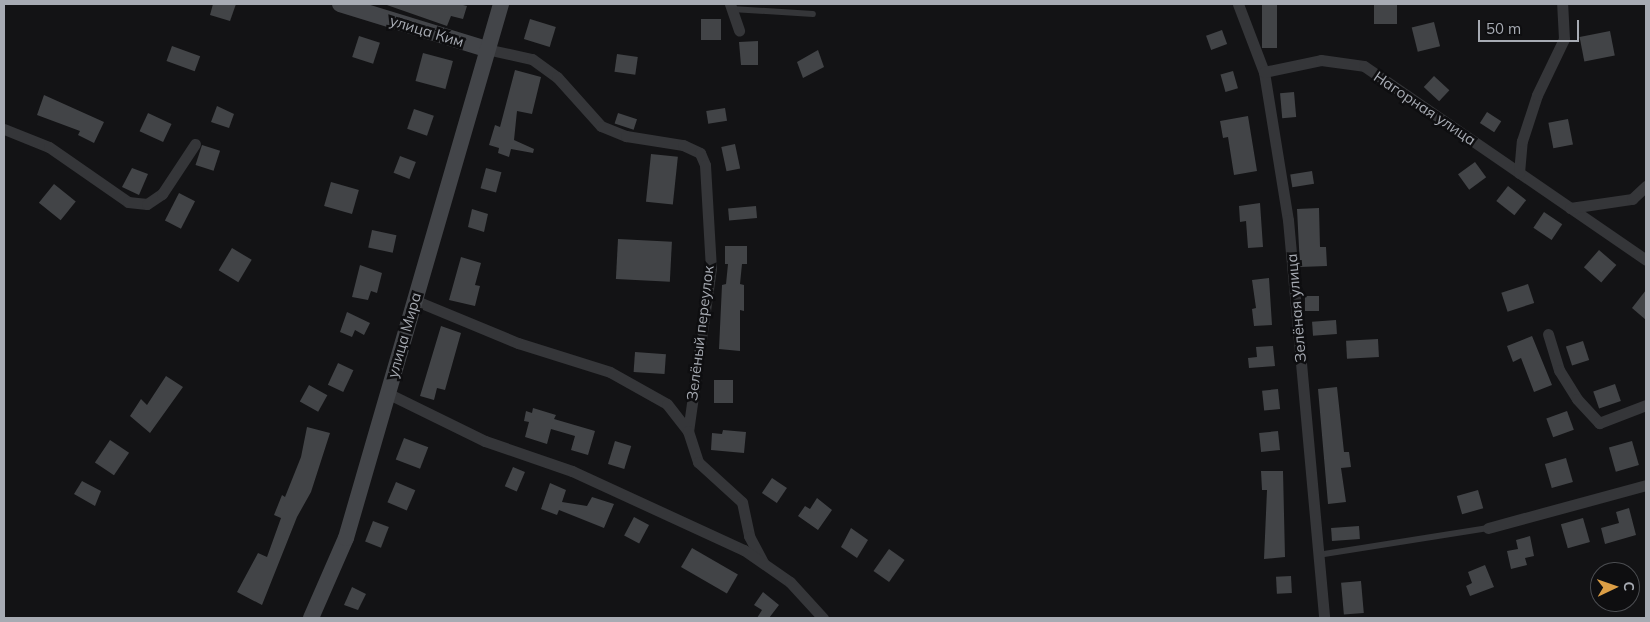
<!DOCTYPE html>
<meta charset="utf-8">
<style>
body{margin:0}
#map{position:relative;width:1650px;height:622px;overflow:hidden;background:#131315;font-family:Mulish,sans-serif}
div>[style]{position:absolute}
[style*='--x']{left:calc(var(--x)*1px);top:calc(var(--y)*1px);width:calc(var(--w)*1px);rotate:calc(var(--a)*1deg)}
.building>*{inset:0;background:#424447;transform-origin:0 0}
.lane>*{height:5.5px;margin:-2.75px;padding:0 2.75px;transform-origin:2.75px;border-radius:2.75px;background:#353639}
.street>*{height:11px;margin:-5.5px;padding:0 5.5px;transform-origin:5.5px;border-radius:5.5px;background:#353639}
.secondary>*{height:16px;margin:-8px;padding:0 8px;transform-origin:8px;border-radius:8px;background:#434549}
span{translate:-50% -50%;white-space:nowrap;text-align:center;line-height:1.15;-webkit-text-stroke:5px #0e0e10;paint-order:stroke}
.street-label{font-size:15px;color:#a7abb3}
.frame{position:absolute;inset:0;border:5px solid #a7abb3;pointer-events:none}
.north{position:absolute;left:1590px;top:562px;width:50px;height:50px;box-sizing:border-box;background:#0e0e10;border:1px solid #4b4d51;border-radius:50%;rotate:87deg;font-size:14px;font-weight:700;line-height:20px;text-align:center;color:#a7abb3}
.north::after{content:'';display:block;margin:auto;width:18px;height:22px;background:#db9e45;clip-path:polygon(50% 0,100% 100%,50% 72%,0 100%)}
.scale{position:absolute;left:1478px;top:20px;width:101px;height:22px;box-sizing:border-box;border:2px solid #a7abb3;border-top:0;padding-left:6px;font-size:15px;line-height:18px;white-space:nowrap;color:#a7abb3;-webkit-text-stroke:4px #0e0e10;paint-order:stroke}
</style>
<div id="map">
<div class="building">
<div style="clip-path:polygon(213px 4px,236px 4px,230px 21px,210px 15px)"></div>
<div style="clip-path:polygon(384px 4px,459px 4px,467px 6px,463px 19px,451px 16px,447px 26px)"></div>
<div style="left:1262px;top:4px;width:15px;height:44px"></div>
<div style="left:1374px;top:4px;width:23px;height:20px"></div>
<div style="left:530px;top:19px;width:27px;height:21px;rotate:17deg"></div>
<div style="left:701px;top:19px;width:20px;height:21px"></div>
<div style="left:1434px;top:22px;width:25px;height:23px;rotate:76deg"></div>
<div style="left:1222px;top:30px;width:15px;height:17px;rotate:70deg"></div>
<div style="left:1610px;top:31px;width:25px;height:31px;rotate:79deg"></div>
<div style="left:359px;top:36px;width:22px;height:22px;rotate:18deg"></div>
<div style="clip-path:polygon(758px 41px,758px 65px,741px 65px,739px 42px)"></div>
<div style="left:172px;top:46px;width:30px;height:16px;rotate:20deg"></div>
<div style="clip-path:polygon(818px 50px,824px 67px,803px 78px,797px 62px)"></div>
<div style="left:423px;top:53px;width:31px;height:29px;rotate:15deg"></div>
<div style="left:617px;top:54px;width:21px;height:18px;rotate:8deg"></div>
<div style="clip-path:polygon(515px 70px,541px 77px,532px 114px,517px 111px,514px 140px,534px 149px,533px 153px,511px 149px,509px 157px,498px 153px,499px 148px,489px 145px,495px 125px,500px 127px)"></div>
<div style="left:1233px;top:71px;width:18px;height:13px;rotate:74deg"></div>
<div style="left:1434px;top:76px;width:21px;height:15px;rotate:43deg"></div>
<div style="left:1294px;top:92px;width:25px;height:14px;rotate:85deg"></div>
<div style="clip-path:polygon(44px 95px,104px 122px,94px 143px,78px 135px,80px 131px,37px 115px)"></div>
<div style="clip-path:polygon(217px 106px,234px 114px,229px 128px,211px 122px)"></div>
<div style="left:725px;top:108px;width:13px;height:19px;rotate:81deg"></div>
<div style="left:414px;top:109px;width:21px;height:21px;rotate:19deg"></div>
<div style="left:1487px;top:112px;width:17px;height:13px;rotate:33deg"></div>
<div style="left:148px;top:113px;width:26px;height:20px;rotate:25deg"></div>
<div style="left:618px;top:113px;width:20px;height:11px;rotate:18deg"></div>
<div style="clip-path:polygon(1248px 116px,1257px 171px,1234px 175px,1228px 137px,1223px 138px,1220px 121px)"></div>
<div style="left:1568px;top:119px;width:26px;height:20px;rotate:79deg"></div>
<div style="left:735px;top:144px;width:25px;height:14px;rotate:78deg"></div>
<div style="left:202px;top:145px;width:19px;height:21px;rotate:18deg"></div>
<div style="left:651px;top:154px;width:27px;height:48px;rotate:6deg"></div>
<div style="left:400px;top:156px;width:17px;height:18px;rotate:21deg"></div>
<div style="left:1475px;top:162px;width:19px;height:21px;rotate:54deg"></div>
<div style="clip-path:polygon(132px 168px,148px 174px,139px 195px,122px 187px)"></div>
<div style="left:486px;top:168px;width:16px;height:21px;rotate:15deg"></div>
<div style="left:1312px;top:171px;width:13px;height:22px;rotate:81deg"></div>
<div style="left:331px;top:182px;width:29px;height:25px;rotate:16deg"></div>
<div style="left:54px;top:184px;width:28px;height:24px;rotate:39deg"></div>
<div style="left:1508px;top:186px;width:23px;height:19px;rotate:38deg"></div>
<div style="left:179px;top:193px;width:18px;height:31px;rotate:27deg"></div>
<div style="clip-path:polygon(1260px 203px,1263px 247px,1248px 248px,1246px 221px,1240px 222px,1239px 206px)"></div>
<div style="left:756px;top:206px;width:12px;height:28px;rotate:85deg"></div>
<div style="clip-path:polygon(1319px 208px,1320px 247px,1326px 247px,1327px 266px,1300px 267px,1297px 209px)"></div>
<div style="clip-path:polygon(472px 209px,488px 214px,484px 232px,468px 227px)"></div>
<div style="left:1544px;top:212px;width:22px;height:19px;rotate:34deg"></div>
<div style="left:372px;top:230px;width:25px;height:18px;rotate:12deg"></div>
<div style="left:618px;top:239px;width:54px;height:40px;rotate:3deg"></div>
<div style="clip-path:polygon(725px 246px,747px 246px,747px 264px,742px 264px,740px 284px,744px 285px,744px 311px,740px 310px,740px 351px,719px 349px,722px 285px,726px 284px,728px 264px,725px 264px)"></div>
<div style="left:232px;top:248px;width:23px;height:26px;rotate:31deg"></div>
<div style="left:1599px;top:250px;width:23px;height:23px;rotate:41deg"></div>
<div style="clip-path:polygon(461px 257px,481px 263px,475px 285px,480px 286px,475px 306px,449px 300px)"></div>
<div style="clip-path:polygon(360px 265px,382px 273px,377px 293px,371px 291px,368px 300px,352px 297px)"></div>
<div style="clip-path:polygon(1269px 278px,1272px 325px,1254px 326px,1252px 309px,1256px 308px,1252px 280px)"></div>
<div style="left:1528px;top:284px;width:20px;height:28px;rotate:72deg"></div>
<div style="clip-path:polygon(1646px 290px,1646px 320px,1632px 308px)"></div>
<div style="left:1305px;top:296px;width:14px;height:15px"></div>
<div style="clip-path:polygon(347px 312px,370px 323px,364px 335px,355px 330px,352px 337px,340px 332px)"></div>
<div style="left:1336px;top:320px;width:14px;height:24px;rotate:86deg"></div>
<div style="clip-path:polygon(441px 326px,461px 333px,445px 390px,437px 388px,434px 400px,420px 396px)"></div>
<div style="clip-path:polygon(1532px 336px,1552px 385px,1534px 392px,1521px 358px,1513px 362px,1507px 346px)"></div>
<div style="left:1378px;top:339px;width:18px;height:32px;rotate:87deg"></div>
<div style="left:1583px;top:341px;width:20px;height:18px;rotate:72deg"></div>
<div style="clip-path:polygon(1273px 346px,1275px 366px,1249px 368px,1248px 358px,1257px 357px,1256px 347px)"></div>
<div style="left:635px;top:352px;width:31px;height:20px;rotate:4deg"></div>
<div style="left:338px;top:363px;width:17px;height:24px;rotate:25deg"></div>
<div style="clip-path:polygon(166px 376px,183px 387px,150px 433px,130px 416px,141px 399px,147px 405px)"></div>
<div style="left:714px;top:380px;width:19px;height:23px"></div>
<div style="left:1615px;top:384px;width:18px;height:23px;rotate:71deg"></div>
<div style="left:309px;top:385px;width:21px;height:19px;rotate:29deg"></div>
<div style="clip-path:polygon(1337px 387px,1344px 452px,1349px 452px,1351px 467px,1341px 468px,1346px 502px,1328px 504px,1318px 389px)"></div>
<div style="left:1278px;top:389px;width:20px;height:16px;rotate:84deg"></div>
<div style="clip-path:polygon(533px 408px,556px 415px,554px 419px,595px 431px,588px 455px,571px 450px,575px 436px,551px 429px,547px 444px,525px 437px,529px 422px,524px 421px,526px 411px,532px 413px)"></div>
<div style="left:1567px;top:411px;width:20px;height:22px;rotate:70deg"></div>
<div style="clip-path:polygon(307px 427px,330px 433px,311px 492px,297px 517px,262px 605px,237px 592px,258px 553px,267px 557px,281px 518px,274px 515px,282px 495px,285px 497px,301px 457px)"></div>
<div style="clip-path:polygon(723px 430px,746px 432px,744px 453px,711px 450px,712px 433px,722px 434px)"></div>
<div style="left:1278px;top:431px;width:19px;height:19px;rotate:84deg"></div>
<div style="left:404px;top:438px;width:26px;height:23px;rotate:21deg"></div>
<div style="left:110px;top:440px;width:23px;height:27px;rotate:34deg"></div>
<div style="left:615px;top:441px;width:17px;height:24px;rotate:17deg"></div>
<div style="left:1632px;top:441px;width:25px;height:24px;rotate:74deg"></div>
<div style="left:1566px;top:458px;width:25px;height:22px;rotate:74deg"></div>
<div style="left:513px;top:467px;width:13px;height:21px;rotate:23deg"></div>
<div style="clip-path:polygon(1261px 471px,1283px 471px,1285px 557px,1264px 559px,1267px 490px,1262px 490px)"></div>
<div style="left:772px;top:478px;width:18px;height:18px;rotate:34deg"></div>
<div style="clip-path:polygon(82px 481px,101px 491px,95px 506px,74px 494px)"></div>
<div style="left:396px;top:482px;width:21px;height:22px;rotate:23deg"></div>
<div style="clip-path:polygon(550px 483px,566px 490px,562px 502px,587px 506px,592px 497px,614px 504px,604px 528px,559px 510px,557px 515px,541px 509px)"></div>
<div style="left:1478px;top:490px;width:19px;height:22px;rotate:74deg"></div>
<div style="clip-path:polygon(817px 498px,832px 510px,818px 530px,798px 516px,805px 506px,810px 509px)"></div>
<div style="clip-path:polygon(1629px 508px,1636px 535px,1605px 544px,1601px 528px,1619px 523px,1616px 512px)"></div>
<div style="left:634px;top:517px;width:17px;height:21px;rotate:28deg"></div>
<div style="left:1583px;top:518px;width:25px;height:23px;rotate:74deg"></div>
<div style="left:373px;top:521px;width:17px;height:22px;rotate:21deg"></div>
<div style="left:1359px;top:526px;width:13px;height:28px;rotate:86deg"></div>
<div style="clip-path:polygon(851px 528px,868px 540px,857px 558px,841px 547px)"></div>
<div style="clip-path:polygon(1530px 536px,1534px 556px,1525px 558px,1527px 565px,1511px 569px,1507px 551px,1518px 549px,1516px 540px)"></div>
<div style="left:692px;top:548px;width:53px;height:22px;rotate:30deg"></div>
<div style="left:889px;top:549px;width:19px;height:27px;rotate:35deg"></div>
<div style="clip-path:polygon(1485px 565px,1494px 587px,1470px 596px,1466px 586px,1472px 583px,1468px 572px)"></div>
<div style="left:1291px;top:576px;width:17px;height:15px;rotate:87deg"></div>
<div style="left:1361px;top:581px;width:32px;height:20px;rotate:85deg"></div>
<div style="clip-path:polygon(352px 587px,366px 594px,358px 610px,344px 605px)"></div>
<div style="clip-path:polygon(763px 592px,779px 605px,769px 618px,757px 618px,762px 610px,754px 605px)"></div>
</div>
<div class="lane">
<div style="--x:732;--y:9;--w:81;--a:3.5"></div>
<div style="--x:1318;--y:555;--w:172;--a:-9"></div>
</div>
<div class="street">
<div style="--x:730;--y:4;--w:28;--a:71"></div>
<div style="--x:1238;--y:4;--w:73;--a:69.1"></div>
<div style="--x:1264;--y:72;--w:150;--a:80.8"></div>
<div style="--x:1288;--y:220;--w:400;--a:84.8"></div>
<div style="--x:486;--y:49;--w:47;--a:12.3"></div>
<div style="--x:532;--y:59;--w:31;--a:36"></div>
<div style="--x:557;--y:77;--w:66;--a:48.1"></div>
<div style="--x:601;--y:126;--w:27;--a:22"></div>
<div style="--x:626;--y:136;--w:58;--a:9"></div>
<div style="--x:683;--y:145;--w:19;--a:25"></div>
<div style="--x:700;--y:153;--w:13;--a:67"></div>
<div style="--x:705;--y:165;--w:103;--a:86.7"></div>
<div style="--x:711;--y:268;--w:165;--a:98"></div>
<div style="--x:1264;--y:72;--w:58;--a:-11.9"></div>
<div style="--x:1321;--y:60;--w:43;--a:7.9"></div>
<div style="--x:1364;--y:66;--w:342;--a:34.5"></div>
<div style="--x:4;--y:129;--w:48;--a:21.8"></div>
<div style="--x:49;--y:147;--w:96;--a:34.8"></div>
<div style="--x:128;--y:202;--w:19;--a:6"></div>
<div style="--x:147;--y:204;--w:18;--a:-34"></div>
<div style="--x:162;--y:194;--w:60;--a:-56.6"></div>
<div style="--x:1519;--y:173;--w:32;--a:-85"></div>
<div style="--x:1522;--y:141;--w:48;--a:-71.9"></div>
<div style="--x:1537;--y:95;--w:62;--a:-64.3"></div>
<div style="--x:1564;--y:39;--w:35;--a:-93"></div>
<div style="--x:1570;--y:208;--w:63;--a:-8.3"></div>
<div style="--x:1632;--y:199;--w:19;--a:-43"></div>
<div style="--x:414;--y:300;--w:113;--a:22.5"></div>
<div style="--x:518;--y:343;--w:96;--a:17.5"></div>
<div style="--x:610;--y:372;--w:65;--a:29.3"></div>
<div style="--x:667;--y:404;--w:34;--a:52"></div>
<div style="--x:688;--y:431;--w:33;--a:72"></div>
<div style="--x:698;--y:462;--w:59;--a:42.3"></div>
<div style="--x:742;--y:502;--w:35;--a:78"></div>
<div style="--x:749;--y:536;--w:30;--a:62"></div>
<div style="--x:1548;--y:334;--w:38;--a:73"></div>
<div style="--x:1559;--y:370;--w:34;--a:58"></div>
<div style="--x:1577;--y:399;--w:33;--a:47"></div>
<div style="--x:1599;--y:423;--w:50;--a:-21"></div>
<div style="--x:387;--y:393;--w:109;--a:26.1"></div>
<div style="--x:485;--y:441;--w:92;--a:19"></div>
<div style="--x:572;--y:471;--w:189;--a:24.7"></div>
<div style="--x:744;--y:550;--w:56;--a:34.8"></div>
<div style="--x:790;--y:582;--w:49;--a:47.5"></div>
<div style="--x:1488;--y:528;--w:164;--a:-15.2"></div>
</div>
<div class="secondary">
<div style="--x:340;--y:4;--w:153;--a:17.1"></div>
<div style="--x:311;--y:618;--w:87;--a:-66.4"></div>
<div style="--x:346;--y:538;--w:556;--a:-73.81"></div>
</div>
<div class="street-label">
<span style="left:427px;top:31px;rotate:17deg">улица Ким</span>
<span style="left:1425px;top:108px;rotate:34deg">Нагорная улица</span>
<span style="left:1296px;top:308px;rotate:-95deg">Зелёная улица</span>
<span style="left:700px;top:333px;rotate:-83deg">Зелёный переулок</span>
<span style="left:404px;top:335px;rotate:-74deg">улица Мира</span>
</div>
<div class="frame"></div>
<div class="north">С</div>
<div class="scale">50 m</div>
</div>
